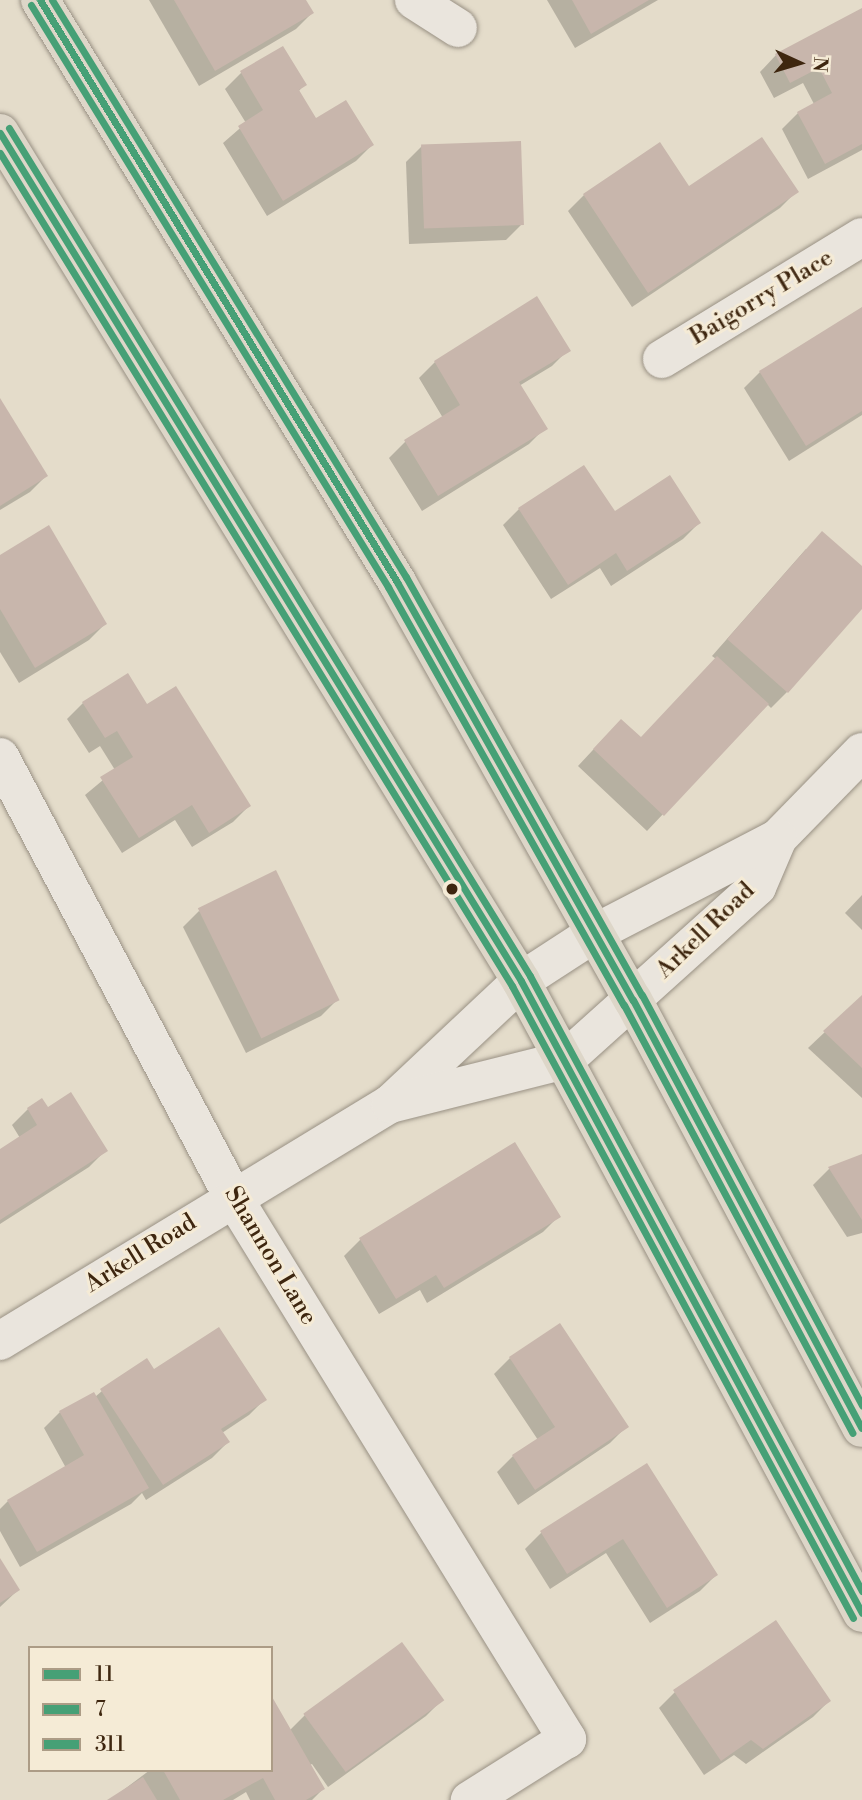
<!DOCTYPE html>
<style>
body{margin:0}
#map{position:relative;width:862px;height:1800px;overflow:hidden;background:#e4dcca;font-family:"Libre Bodoni",serif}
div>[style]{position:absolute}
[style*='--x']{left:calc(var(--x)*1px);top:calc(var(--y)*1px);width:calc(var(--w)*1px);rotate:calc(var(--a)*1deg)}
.shadow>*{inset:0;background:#0003}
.building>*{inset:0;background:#c8b6ac;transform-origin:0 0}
.roads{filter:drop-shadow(0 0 2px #999184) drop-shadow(0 0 2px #999184)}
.minor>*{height:38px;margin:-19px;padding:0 19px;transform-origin:19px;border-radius:19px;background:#eae5dd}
.major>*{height:38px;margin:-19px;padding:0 19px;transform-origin:19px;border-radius:19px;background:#ddd6c8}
.bus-1>*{height:7px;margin:-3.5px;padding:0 3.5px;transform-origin:3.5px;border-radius:3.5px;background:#46a076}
.bus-2>*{height:7px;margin:-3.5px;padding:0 3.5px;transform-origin:3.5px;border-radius:3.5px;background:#46a076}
.bus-3>*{height:7px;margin:-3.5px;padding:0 3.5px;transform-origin:3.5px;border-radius:3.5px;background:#46a076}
.dots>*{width:19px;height:19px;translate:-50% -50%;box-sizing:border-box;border:4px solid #f5ebd6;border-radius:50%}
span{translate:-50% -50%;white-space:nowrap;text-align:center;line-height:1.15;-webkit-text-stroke:6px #f5ebd6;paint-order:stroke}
.street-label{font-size:24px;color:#3e260f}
.legend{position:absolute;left:28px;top:1646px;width:245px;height:126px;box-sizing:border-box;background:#f5ebd6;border:2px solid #ac9c86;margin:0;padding:9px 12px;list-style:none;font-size:21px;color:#3e260f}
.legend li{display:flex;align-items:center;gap:14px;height:35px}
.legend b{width:35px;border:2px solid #ac9c86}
.north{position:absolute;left:764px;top:28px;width:70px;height:70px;-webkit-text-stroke:5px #f5ebd6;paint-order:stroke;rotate:94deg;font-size:19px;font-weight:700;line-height:28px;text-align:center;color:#3e260f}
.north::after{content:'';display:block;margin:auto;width:24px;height:32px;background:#3e260f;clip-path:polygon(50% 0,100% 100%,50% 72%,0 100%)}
</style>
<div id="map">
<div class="shadow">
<div style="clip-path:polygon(149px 0,304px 0,312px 13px,296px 29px,199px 86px)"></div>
<div style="clip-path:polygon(547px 0,658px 0,575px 48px)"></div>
<div style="clip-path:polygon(862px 10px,862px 150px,808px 179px,782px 129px,798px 113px,814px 104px,803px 83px,774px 98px,760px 72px,776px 55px)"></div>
<div style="clip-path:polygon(282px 48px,304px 85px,298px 92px,315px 120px,372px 145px,356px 161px,267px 216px,223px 143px,246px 123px,225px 89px,241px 73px)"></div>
<div style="clip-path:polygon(422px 146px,522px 224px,506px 240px,409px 244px,406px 162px)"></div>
<div style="clip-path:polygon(689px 188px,796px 192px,780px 208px,632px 307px,568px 211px,584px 195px)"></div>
<div style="clip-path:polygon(862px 309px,862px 415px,789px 461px,744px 388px,760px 372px)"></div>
<div style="clip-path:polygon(568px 350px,552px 366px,519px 386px,545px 428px,529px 444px,422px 511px,389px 458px,405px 442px,443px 418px,419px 378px,435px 362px)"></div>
<div style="clip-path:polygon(0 401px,46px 476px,30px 492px,0 510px)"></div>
<div style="clip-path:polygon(519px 509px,614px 514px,699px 523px,683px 539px,611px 586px,600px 568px,551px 599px,503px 525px)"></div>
<div style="clip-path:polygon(806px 549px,862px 569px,862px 607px,787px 692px,771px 708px,767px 704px,647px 831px,578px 766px,605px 737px,641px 739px,716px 659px,712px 656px)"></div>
<div style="clip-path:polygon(0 557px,105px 624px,89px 640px,19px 683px,0 652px)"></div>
<div style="clip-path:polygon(83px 703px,249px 806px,233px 822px,192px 847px,175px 820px,122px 853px,85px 795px,115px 770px,100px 746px,89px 753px,67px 719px)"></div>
<div style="clip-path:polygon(862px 895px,862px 930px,845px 913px)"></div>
<div style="clip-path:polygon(199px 911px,337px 1000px,321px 1016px,246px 1053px,183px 927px)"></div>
<div style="clip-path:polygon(862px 997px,862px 1098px,808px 1048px)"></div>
<div style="clip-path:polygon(28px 1109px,48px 1109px,105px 1151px,89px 1167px,0 1224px,0 1151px,20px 1138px,12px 1125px)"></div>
<div style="clip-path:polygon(515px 1144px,559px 1216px,543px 1232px,427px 1303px,420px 1290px,379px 1314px,344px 1256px,360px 1240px)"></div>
<div style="clip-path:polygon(862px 1156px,862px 1233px,847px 1237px,813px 1185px,829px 1169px)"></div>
<div style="clip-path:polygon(510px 1358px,626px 1427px,610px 1443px,518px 1505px,497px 1472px,513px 1456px,538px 1440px,494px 1374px)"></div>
<div style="clip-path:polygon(154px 1372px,265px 1399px,249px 1415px,222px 1433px,228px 1442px,212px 1458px,146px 1500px,142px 1493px,131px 1504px,20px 1567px,0 1531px,0 1509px,8px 1501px,66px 1468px,44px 1428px,60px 1412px,95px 1397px,102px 1391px)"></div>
<div style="clip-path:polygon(647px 1466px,716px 1575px,700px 1591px,650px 1623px,606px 1553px,550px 1589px,525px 1549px,541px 1533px)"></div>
<div style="clip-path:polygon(0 1561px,18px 1590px,0 1607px)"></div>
<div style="clip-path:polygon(675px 1692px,829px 1701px,813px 1717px,746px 1764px,734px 1755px,704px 1775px,659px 1708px)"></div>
<div style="clip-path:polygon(442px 1700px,426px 1716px,328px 1787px,312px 1764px,310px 1765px,323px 1789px,312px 1800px,250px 1800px,246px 1792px,233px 1800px,110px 1800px,150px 1770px,271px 1770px,290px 1730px,305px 1715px)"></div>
</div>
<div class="building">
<div style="clip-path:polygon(174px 0,306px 0,314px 13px,215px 71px)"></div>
<div style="clip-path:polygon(572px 0,649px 0,591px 34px)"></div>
<div style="clip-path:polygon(862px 8px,862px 144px,825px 164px,797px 112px,832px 93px,819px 68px,790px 83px,775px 54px)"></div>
<div style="clip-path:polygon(283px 46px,307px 85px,299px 90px,316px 118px,346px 100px,374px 145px,283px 201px,238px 126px,263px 110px,240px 71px)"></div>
<div style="clip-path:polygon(762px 137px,799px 192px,648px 293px,583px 194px,660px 142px,689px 186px)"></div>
<div style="left:521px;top:141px;width:84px;height:100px;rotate:88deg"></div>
<div style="clip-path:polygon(537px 296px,571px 351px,519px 382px,548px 429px,438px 496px,404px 440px,460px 405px,434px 361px)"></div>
<div style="clip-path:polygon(862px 307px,862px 411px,806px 446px,759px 371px)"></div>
<div style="clip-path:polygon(0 398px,48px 476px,0 506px)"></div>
<div style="clip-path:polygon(584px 465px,615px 511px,670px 475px,701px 523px,627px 571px,616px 553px,568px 585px,518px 508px)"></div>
<div style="clip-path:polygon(49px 525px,107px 624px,35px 668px,0 609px,0 555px)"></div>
<div style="clip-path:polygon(822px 531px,862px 566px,862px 609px,788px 693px,727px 639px)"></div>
<div style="clip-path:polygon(717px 656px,769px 704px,664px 816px,593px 749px,621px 719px,641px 737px)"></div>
<div style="clip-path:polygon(128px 673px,147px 704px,176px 686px,251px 806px,209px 833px,192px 805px,139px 838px,100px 777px,133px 757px,117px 731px,105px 738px,82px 702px)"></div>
<div style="left:276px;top:870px;width:145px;height:87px;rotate:64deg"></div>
<div style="clip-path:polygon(862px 995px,862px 1068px,823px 1031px)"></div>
<div style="clip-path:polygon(71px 1092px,108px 1151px,0 1220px,0 1149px,37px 1125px,27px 1108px,42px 1098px,48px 1107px)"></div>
<div style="clip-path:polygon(515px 1142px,561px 1217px,444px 1288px,436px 1275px,396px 1299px,359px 1238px)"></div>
<div style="clip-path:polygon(862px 1154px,862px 1220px,828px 1167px)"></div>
<div style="clip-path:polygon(560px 1323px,629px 1427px,535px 1490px,512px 1455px,555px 1427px,509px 1357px)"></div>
<div style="clip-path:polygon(219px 1327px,267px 1400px,221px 1429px,230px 1442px,163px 1485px,100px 1389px,147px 1358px,154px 1369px)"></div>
<div style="clip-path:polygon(94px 1392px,149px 1488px,37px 1552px,7px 1500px,84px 1455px,59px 1411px)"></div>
<div style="clip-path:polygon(647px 1463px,718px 1575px,667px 1608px,623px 1539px,567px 1574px,540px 1531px)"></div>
<div style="clip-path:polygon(0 1558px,20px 1590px,0 1603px)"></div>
<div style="clip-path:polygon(776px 1620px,831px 1701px,763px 1749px,751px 1740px,721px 1761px,673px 1690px)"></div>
<div style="left:402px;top:1642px;width:72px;height:122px;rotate:54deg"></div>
<div style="clip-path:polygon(271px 1695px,325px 1789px,306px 1800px,275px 1800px,263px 1778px,223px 1800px,180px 1800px,163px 1770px,271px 1770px)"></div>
<div style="clip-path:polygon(143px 1777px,157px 1800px,107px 1800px)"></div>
</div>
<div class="roads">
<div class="minor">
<div style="--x:414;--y:0;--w:52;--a:32.5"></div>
<div style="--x:662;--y:359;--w:234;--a:-31.4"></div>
<div style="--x:0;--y:757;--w:498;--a:62.1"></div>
<div style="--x:233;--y:1197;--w:637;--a:58.36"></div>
<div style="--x:567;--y:1739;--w:115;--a:147.8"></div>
<div style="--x:778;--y:838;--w:120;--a:-45.7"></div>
<div style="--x:0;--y:1341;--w:456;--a:-31.3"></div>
<div style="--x:390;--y:1104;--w:180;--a:-43.2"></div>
<div style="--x:521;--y:981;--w:88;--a:-33"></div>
<div style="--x:595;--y:933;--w:206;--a:-27.4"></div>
<div style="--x:778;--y:838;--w:53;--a:113.2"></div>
<div style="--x:757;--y:887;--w:258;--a:138"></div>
<div style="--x:565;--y:1060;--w:180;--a:165.9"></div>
</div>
<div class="major">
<div style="--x:40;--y:0;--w:683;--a:58.47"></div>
<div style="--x:397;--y:582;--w:480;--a:60.6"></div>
<div style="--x:633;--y:1000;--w:485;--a:61.9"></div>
<div style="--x:0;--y:133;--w:995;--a:58.43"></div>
<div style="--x:521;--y:981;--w:718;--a:61.65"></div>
</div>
</div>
<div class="bus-1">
<div style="--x:40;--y:0;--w:683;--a:58.47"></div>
<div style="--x:397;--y:582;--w:480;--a:60.6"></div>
<div style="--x:633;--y:1000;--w:485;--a:61.9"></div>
<div style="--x:0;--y:133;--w:995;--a:58.43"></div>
<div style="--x:521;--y:981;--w:718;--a:61.65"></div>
</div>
<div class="bus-2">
<div style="--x:31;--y:5;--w:683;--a:58.47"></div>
<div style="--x:388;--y:587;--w:480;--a:60.6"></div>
<div style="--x:624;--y:1005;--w:485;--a:61.9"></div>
<div style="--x:0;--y:153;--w:978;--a:58.42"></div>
<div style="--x:512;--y:986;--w:718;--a:61.65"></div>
</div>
<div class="bus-3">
<div style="--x:52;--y:0;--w:677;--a:58.47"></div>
<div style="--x:406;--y:577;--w:480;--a:60.6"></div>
<div style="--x:642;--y:995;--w:466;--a:61.8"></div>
<div style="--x:9;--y:128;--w:995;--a:58.43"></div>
<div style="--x:530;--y:976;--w:699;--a:61.64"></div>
</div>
<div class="dots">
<div style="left:452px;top:889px;background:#3e260f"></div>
</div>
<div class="street-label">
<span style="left:762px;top:298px;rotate:-31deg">Baigorry Place</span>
<span style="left:706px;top:931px;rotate:-44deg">Arkell Road</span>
<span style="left:141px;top:1254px;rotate:-32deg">Arkell Road</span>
<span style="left:270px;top:1256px;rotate:59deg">Shannon Lane</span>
</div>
<ul class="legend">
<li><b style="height:9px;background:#46a076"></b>11</li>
<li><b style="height:9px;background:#46a076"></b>7</li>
<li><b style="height:9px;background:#46a076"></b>311</li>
</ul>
<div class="north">N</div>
</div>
